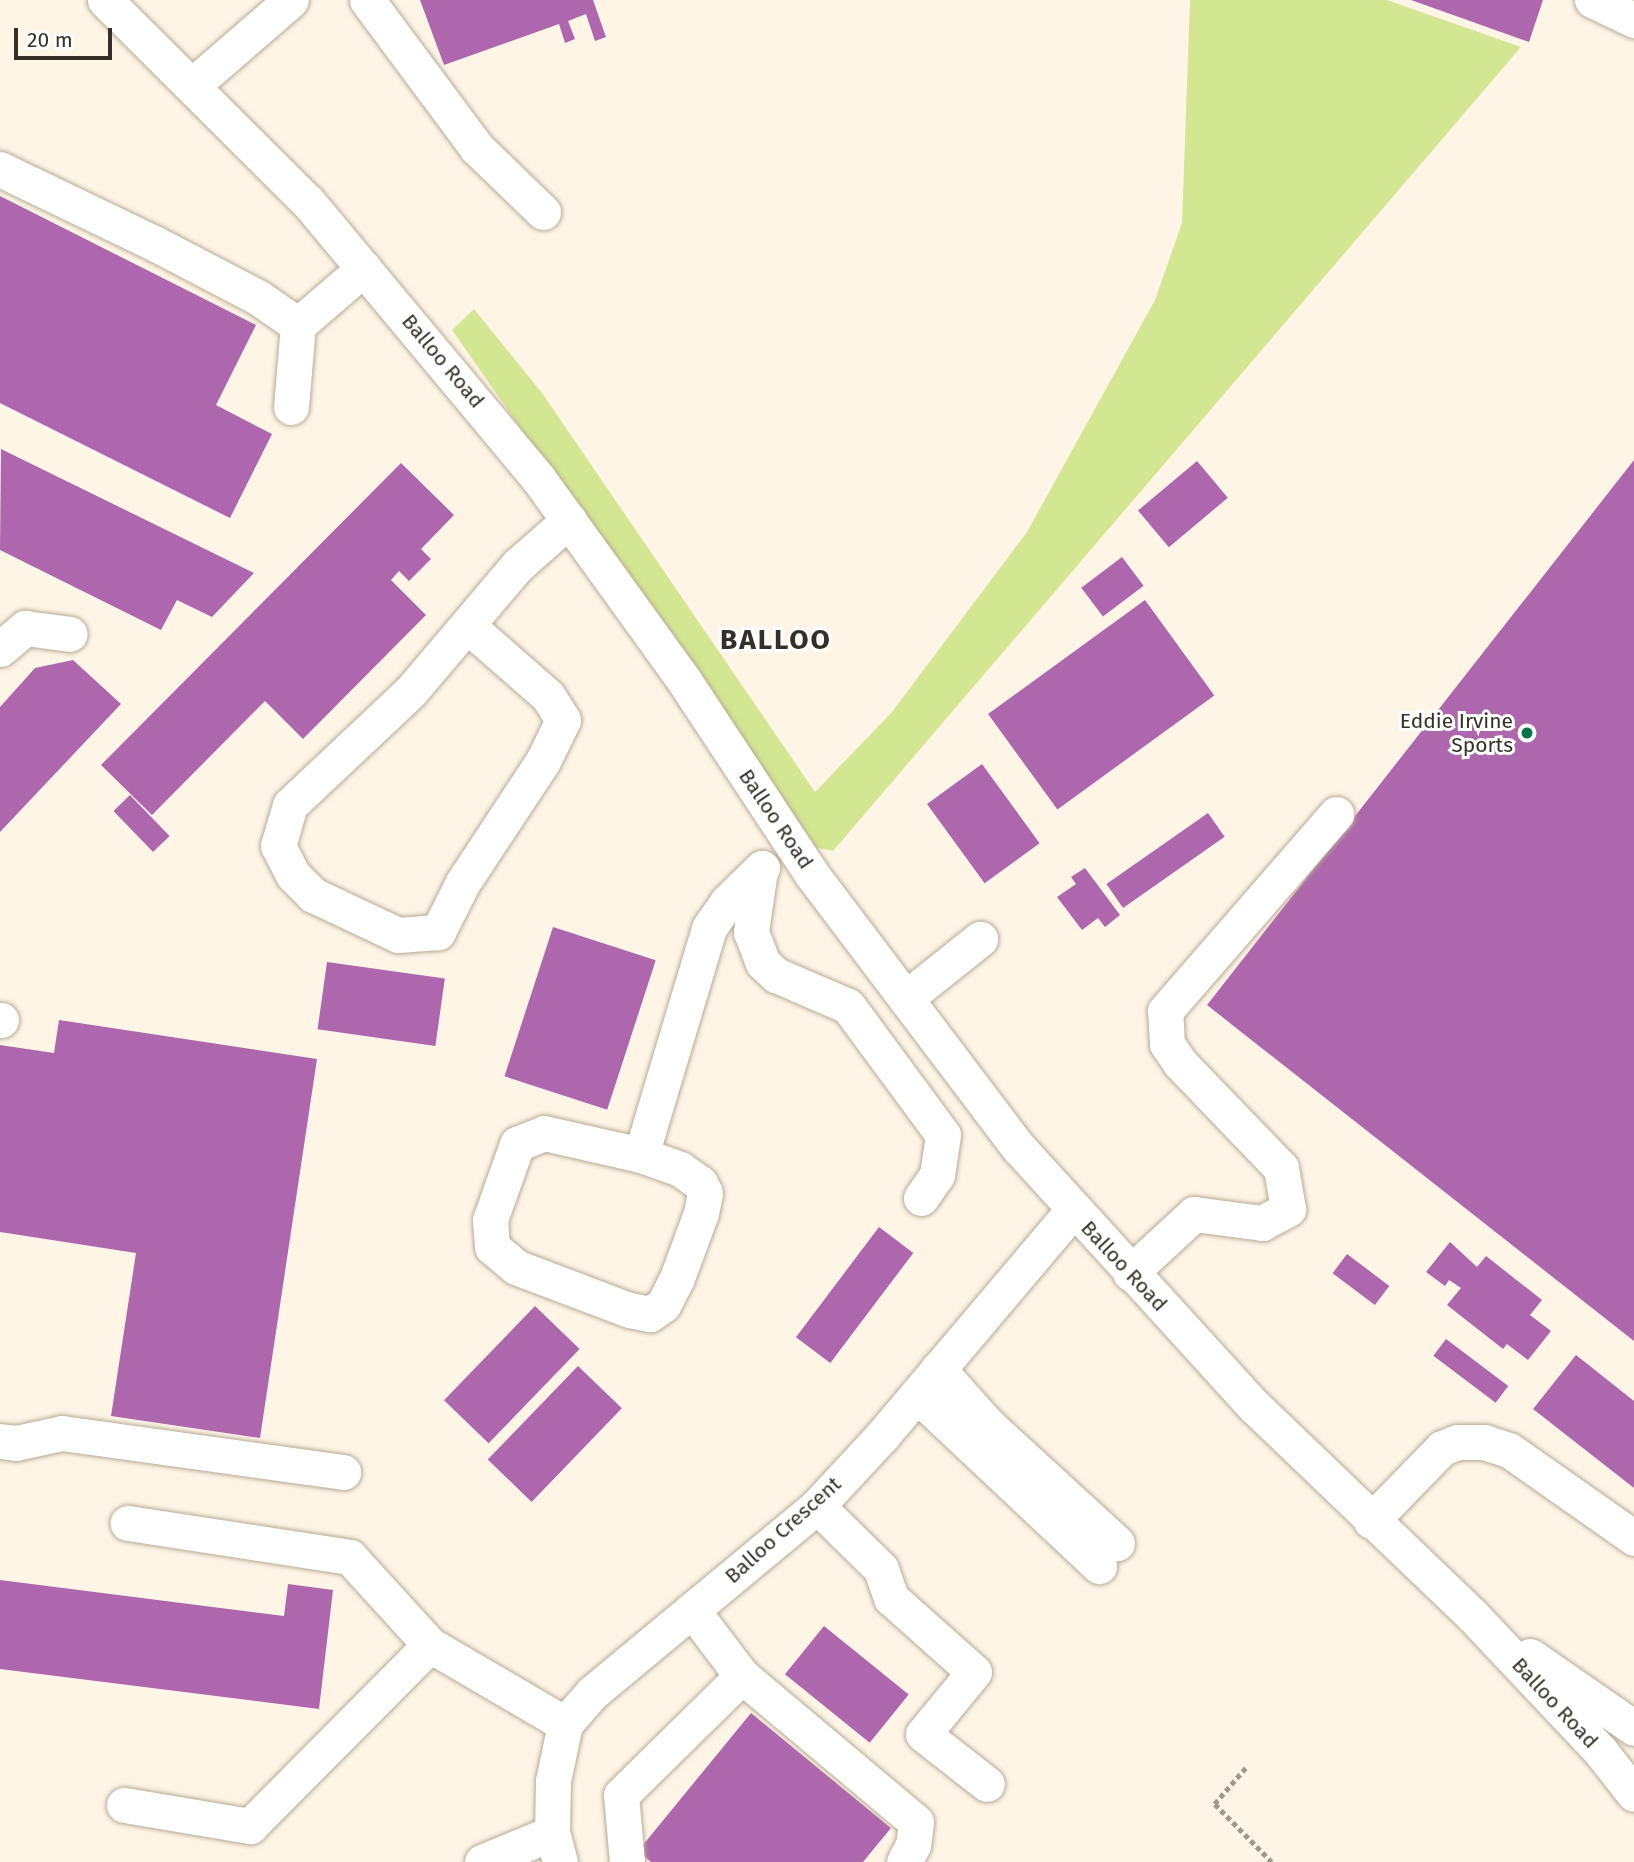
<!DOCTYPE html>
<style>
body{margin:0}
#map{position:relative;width:1634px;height:1862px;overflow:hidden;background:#fef5e7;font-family:"Fira Sans",sans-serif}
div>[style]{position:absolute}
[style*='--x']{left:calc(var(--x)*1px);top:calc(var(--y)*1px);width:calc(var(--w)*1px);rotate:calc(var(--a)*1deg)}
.green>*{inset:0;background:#d3e692}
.building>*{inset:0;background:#ae67ac;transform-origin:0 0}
.path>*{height:4.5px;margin-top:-2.25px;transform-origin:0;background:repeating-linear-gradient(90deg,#9f988c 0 5px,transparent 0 8.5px)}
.roads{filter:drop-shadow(0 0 2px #b8aa94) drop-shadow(0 0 2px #b8aa94)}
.minor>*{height:35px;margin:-17.5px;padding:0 17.5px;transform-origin:17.5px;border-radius:17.5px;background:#fff}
.dots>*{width:19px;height:19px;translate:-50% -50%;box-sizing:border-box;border:4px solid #fff;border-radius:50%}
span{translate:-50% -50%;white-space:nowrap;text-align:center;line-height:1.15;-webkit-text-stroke:6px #fff;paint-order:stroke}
.street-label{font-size:21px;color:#353027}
.poi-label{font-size:21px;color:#353027}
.right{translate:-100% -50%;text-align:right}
.district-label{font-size:28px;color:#353027;font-weight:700;letter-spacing:2px}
.scale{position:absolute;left:14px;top:28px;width:98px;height:32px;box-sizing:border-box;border:4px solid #353027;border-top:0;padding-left:9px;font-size:21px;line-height:24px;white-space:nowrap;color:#353027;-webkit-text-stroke:5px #fff;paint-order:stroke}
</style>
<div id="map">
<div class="green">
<div style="clip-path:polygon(1190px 0,1387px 0,1521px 47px,833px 851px,813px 847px,452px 330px,474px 309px,542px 393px,815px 792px,892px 712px,1027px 532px,1155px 300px,1182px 223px)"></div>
</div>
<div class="building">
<div style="clip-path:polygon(420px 0,593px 0,606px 37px,595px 41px,586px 14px,568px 21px,575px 39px,565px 43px,559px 24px,444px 65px)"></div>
<div style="clip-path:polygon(1411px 0,1543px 0,1529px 42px)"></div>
<div style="clip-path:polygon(0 196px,256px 325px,216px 405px,272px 434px,230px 518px,0 403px)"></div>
<div style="clip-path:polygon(1px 449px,254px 573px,212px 617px,177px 600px,161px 630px,0 550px)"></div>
<div style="clip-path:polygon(1634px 460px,1634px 1341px,1207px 1005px)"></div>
<div style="left:1197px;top:461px;width:48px;height:77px;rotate:50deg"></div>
<div style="clip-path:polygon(401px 463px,454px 515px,421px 549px,431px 559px,409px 581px,399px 571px,391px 580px,426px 615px,303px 739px,265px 701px,152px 815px,101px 765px)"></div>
<div style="left:1122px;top:557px;width:36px;height:51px;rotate:53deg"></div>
<div style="left:1145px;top:600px;width:118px;height:194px;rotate:54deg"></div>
<div style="clip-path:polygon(73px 660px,121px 704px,0 832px,0 707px,35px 668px)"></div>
<div style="left:982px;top:764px;width:98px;height:68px;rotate:54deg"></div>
<div style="left:130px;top:795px;width:57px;height:23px;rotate:46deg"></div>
<div style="left:1208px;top:813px;width:29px;height:124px;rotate:55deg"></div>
<div style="clip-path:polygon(1085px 868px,1120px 915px,1105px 927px,1098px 918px,1082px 930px,1057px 897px,1076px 884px,1071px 877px)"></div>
<div style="left:553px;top:927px;width:108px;height:157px;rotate:18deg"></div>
<div style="left:327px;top:962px;width:119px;height:68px;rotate:8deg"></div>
<div style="clip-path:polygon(59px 1020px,317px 1059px,260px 1438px,111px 1416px,136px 1253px,0 1232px,0 1045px,54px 1053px)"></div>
<div style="left:879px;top:1227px;width:43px;height:138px;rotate:37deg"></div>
<div style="clip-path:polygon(1450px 1242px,1477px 1267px,1486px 1256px,1542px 1300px,1530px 1315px,1551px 1331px,1528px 1360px,1507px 1344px,1503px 1349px,1447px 1305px,1461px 1288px,1449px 1280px,1445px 1286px,1426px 1272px)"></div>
<div style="left:1347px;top:1254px;width:53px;height:24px;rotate:37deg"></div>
<div style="left:535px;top:1306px;width:62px;height:131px;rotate:44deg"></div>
<div style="left:1446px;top:1339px;width:78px;height:21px;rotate:37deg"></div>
<div style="clip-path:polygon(1576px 1355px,1634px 1401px,1634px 1488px,1533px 1409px)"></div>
<div style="left:578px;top:1366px;width:61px;height:130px;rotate:44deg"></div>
<div style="clip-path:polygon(0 1580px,284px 1616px,288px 1584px,333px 1590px,319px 1709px,0 1669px)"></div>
<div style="left:824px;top:1626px;width:109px;height:62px;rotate:39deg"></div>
<div style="clip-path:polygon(751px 1713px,891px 1828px,863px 1862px,651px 1862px,638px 1851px)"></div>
</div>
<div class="path">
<div style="--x:1246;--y:1768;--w:48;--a:130.7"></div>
<div style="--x:1215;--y:1804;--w:81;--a:45.5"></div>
</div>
<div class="roads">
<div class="minor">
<div style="--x:105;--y:0;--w:286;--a:44.9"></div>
<div style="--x:308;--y:202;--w:359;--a:50.2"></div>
<div style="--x:538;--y:478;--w:251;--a:54.2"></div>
<div style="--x:685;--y:682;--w:232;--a:56.6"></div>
<div style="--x:813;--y:876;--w:341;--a:52.9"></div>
<div style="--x:1019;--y:1148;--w:349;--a:47.7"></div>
<div style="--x:1254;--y:1406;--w:303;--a:43.8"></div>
<div style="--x:1473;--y:1616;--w:187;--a:46.7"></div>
<div style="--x:1601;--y:1752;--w:53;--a:51.8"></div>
<div style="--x:367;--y:0;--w:184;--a:53.4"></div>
<div style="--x:477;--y:148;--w:92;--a:44.1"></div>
<div style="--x:1592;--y:0;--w:47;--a:25.5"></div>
<div style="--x:194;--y:84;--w:128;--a:-40.9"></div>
<div style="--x:0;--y:169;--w:171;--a:25.7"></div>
<div style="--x:154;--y:243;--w:119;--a:27.6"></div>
<div style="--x:259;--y:298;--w:47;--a:34.7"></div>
<div style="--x:298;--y:325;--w:87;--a:-40.8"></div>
<div style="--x:291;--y:407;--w:82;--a:-85.1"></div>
<div style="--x:468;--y:626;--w:106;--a:41.2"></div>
<div style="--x:548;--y:696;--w:28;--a:58"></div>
<div style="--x:563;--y:720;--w:46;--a:116"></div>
<div style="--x:543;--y:761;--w:147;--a:123.4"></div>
<div style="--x:462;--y:884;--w:54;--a:116.6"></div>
<div style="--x:438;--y:932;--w:40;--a:175.7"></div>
<div style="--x:398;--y:935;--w:94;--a:-154.8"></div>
<div style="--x:313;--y:895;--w:28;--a:-135"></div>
<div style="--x:293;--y:875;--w:33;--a:-117"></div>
<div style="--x:278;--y:846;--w:43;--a:-73.7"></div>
<div style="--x:290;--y:805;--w:166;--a:-43.3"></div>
<div style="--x:411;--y:691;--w:165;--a:-49.7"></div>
<div style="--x:518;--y:565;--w:68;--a:-41.4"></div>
<div style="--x:0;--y:649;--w:33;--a:-40"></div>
<div style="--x:25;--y:628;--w:45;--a:7.6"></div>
<div style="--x:760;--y:870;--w:63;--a:98.3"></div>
<div style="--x:751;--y:932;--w:33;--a:69"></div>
<div style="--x:763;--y:963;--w:18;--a:43"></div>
<div style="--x:776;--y:975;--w:78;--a:23.3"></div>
<div style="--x:848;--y:1006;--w:160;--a:53.6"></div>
<div style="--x:943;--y:1135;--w:40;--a:98.5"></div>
<div style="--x:937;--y:1175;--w:28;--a:125"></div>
<div style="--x:906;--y:998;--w:95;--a:-38.6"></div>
<div style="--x:0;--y:1020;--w:1;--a:0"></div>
<div style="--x:544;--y:1133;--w:99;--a:12.8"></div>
<div style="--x:641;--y:1155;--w:41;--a:19.7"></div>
<div style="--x:680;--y:1169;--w:24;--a:35"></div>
<div style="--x:700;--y:1183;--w:11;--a:63"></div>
<div style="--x:705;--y:1193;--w:20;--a:101"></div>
<div style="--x:701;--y:1213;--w:69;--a:110.3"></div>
<div style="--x:677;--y:1278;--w:30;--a:117"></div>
<div style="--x:663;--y:1305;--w:16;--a:145"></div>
<div style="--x:650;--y:1314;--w:21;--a:-169"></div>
<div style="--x:629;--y:1310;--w:121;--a:-159.2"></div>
<div style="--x:516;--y:1267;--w:31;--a:-140"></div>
<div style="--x:492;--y:1247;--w:27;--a:-94"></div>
<div style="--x:490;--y:1220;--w:81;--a:-70.4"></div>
<div style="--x:517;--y:1144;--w:29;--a:-22"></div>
<div style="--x:641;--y:1155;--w:237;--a:-73.3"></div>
<div style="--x:709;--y:928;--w:32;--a:-55"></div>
<div style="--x:727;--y:902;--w:49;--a:-44.2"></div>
<div style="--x:1130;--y:1273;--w:87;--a:-42.7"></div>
<div style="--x:1194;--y:1214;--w:69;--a:7.5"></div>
<div style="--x:1262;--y:1223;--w:30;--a:-28"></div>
<div style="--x:1288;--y:1209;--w:42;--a:-99.7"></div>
<div style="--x:1281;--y:1168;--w:146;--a:-133.9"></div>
<div style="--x:1180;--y:1063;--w:23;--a:-124"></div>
<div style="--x:1167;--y:1044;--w:33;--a:-93"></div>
<div style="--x:1165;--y:1011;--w:261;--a:-49"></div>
<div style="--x:938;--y:1369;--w:75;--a:48.2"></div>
<div style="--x:988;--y:1425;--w:175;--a:42.5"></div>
<div style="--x:917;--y:1395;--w:250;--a:43.2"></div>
<div style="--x:0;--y:1441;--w:16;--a:7"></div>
<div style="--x:16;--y:1443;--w:47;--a:-12.3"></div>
<div style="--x:62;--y:1433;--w:284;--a:7.9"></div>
<div style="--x:817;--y:1506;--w:90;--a:44.5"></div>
<div style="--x:881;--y:1569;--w:31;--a:71"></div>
<div style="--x:891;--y:1598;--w:111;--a:41.7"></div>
<div style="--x:974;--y:1672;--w:80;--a:129.4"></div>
<div style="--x:923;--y:1734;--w:81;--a:38"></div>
<div style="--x:1371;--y:1521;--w:102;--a:-45.8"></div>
<div style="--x:1442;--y:1448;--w:17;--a:-21"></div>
<div style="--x:1458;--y:1442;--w:26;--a:0"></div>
<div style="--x:1484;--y:1442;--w:26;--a:18"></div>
<div style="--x:1509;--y:1450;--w:153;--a:35.1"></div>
<div style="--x:692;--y:1610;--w:83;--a:52.9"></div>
<div style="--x:742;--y:1676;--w:227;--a:40"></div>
<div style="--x:916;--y:1822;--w:23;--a:97"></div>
<div style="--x:913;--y:1845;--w:19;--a:118"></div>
<div style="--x:430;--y:1645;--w:156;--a:30.3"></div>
<div style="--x:1530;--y:1656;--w:126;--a:34.7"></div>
<div style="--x:124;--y:1805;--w:128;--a:9.5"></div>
<div style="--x:250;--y:1826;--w:255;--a:-45.2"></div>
<div style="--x:430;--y:1645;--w:119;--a:-132.3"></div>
<div style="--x:350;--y:1557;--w:225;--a:-171.3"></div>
<div style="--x:482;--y:1862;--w:76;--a:-22.5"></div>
<div style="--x:560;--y:1862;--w:30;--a:-105"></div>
<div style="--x:552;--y:1833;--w:52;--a:-88.9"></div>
<div style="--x:553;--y:1781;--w:58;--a:-78.1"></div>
<div style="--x:565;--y:1724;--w:41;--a:-48.9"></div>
<div style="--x:592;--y:1693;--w:293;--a:-39.7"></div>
<div style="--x:817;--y:1506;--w:96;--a:-47.1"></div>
<div style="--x:882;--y:1436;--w:296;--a:-49.8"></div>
<div style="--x:627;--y:1862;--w:67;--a:-95.1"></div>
<div style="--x:621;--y:1795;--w:170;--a:-44.5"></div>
</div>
</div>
<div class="dots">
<div style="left:1527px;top:733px;background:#0c7249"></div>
</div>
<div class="street-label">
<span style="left:443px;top:361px;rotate:50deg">Balloo Road</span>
<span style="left:776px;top:819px;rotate:56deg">Balloo Road</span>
<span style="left:1124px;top:1266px;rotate:47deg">Balloo Road</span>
<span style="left:783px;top:1530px;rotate:-42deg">Balloo Crescent</span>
<span style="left:1555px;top:1703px;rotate:47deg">Balloo Road</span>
</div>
<div class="poi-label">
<span class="right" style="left:1513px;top:733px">Eddie Irvine<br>Sports</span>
</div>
<div class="district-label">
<span style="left:776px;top:640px">BALLOO</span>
</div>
<div class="scale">20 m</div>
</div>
